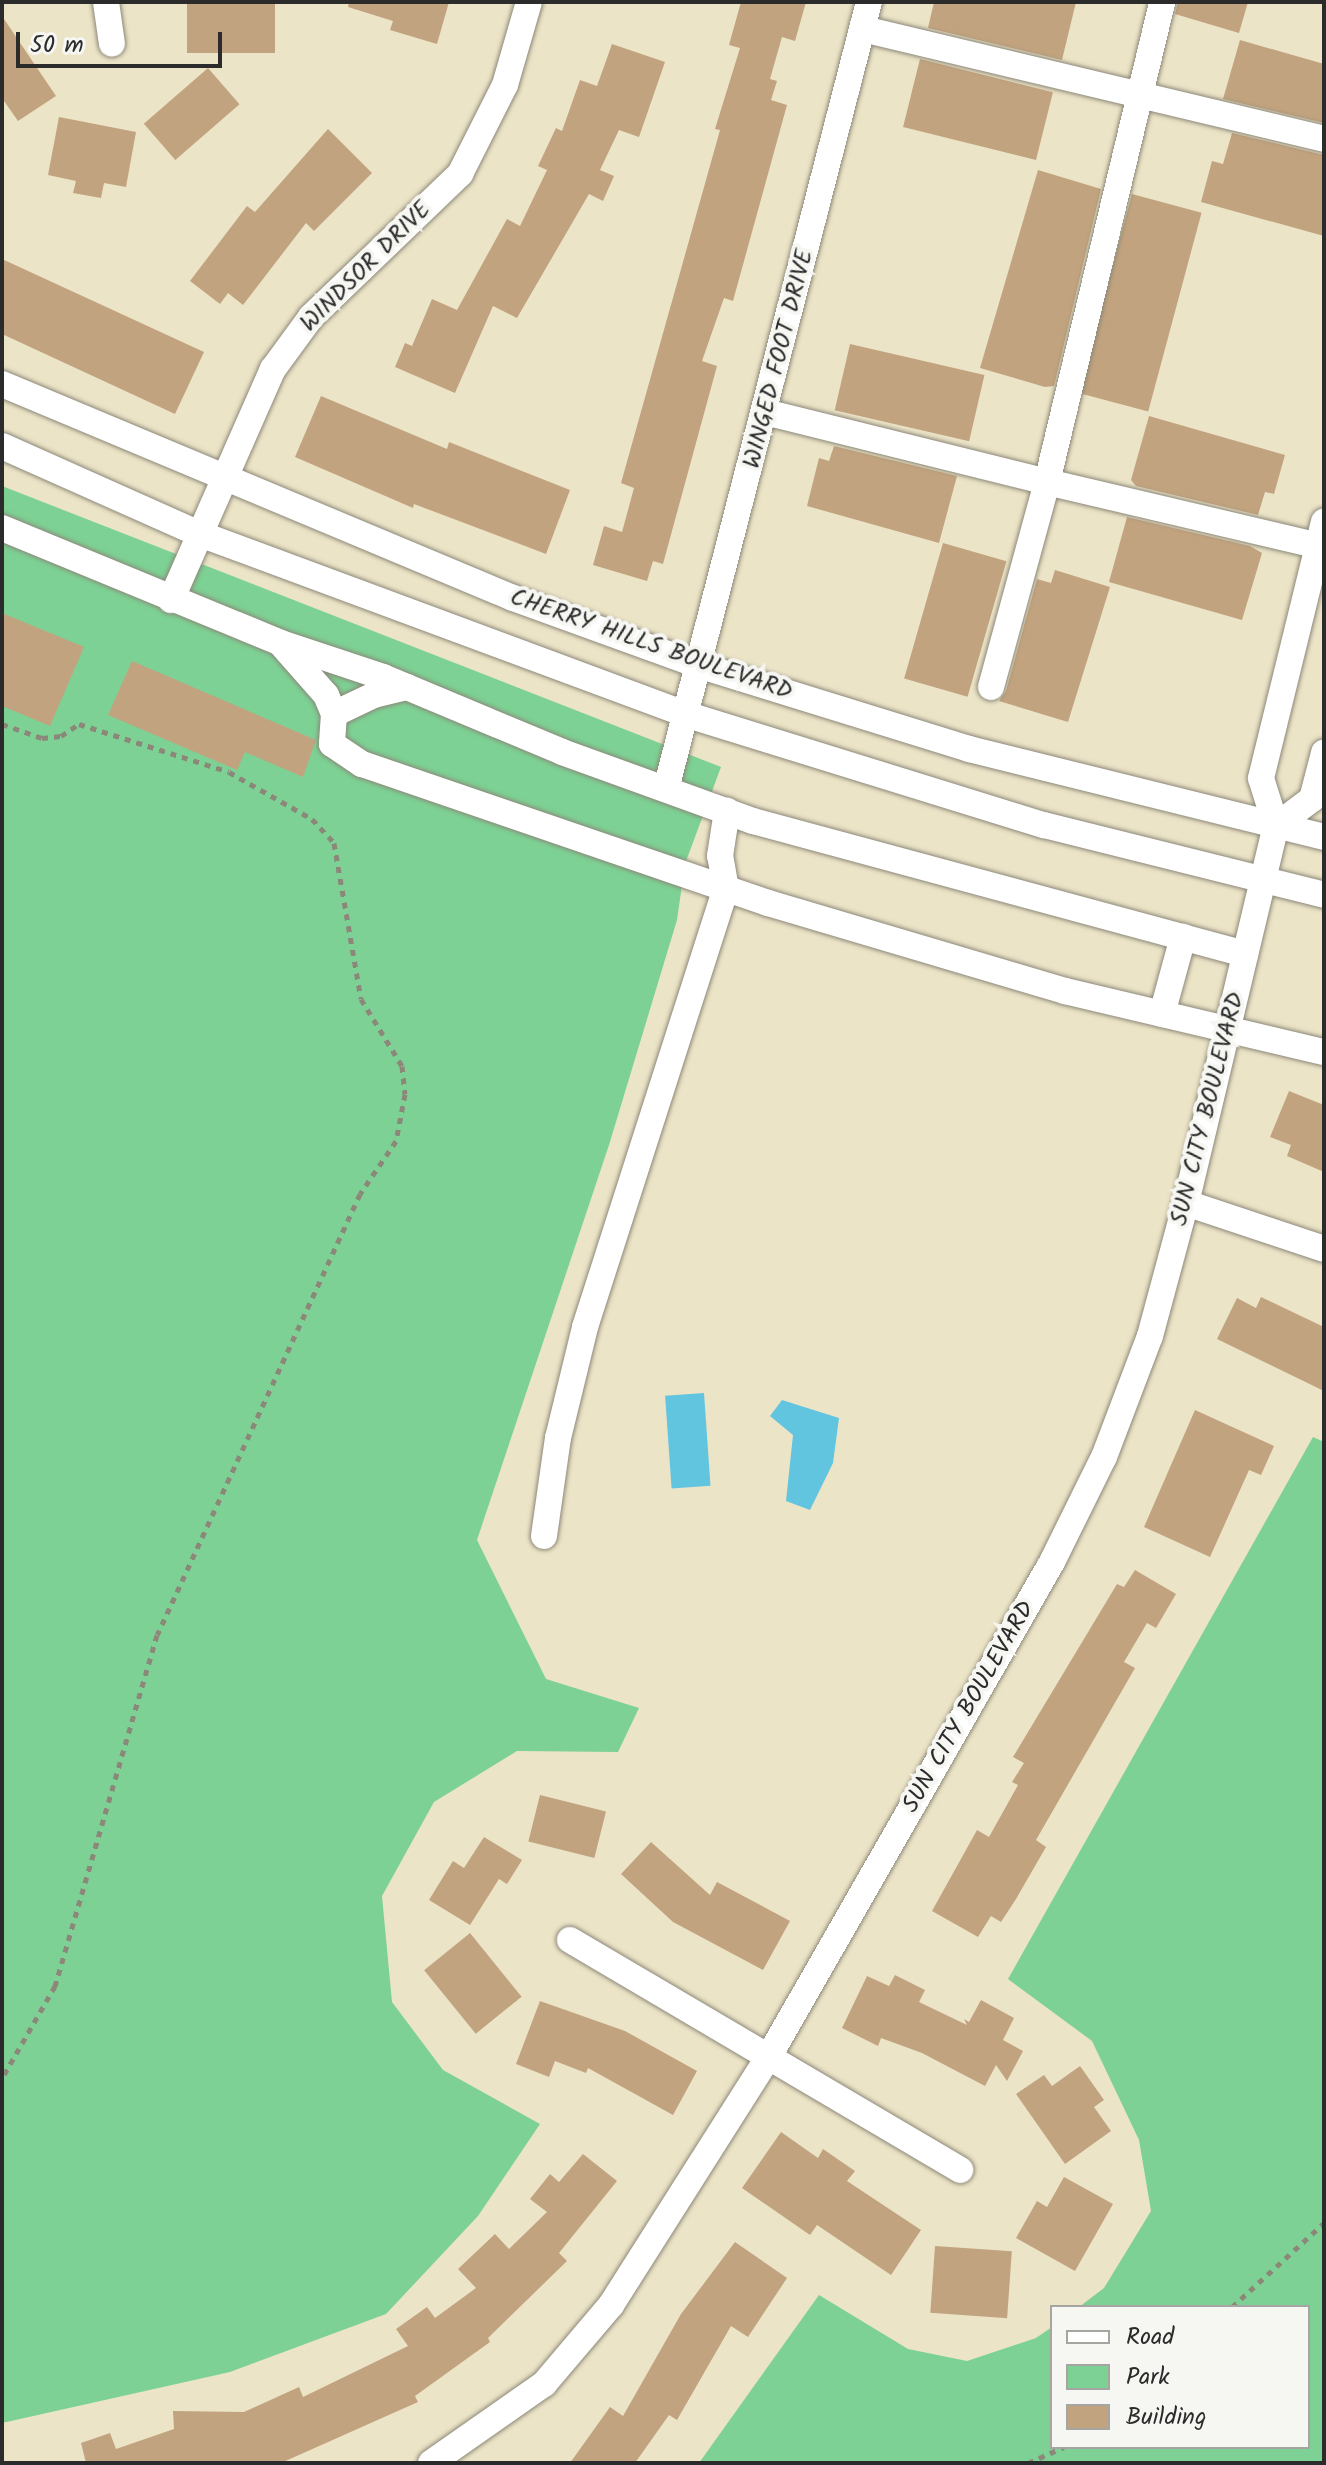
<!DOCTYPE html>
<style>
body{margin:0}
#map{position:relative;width:1326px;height:2465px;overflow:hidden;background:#ece4c7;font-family:Kalam,sans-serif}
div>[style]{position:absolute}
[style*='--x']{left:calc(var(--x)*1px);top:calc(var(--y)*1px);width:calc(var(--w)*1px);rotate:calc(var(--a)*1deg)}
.green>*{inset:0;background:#7dd194}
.water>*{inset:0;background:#61c5df;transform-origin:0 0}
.building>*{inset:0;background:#c2a37f;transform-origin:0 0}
.path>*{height:5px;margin-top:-2.5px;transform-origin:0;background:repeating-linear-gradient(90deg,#8c8879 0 6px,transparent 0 12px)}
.roads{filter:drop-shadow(0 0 2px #8c8879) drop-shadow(0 0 2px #8c8879)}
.minor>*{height:26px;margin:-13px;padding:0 13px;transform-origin:13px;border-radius:13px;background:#fff}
span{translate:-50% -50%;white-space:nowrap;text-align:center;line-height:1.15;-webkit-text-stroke:8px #f6f6f2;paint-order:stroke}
.street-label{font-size:24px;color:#2b2b2b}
.frame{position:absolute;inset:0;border:4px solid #2b2b2b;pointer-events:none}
.legend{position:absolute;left:1050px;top:2305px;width:260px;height:144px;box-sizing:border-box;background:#f6f6f2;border:2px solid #a5a5a2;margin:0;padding:10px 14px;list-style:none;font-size:24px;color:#2b2b2b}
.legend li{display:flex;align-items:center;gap:16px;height:40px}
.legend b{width:40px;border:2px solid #a5a5a2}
.scale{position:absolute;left:16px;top:32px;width:206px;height:36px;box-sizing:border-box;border:4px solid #2b2b2b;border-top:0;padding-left:10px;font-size:24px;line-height:28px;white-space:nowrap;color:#2b2b2b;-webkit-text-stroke:6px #f6f6f2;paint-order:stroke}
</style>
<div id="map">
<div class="green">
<div style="clip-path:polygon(2px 486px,721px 767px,685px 864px,677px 920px,609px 1145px,477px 1540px,546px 1679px,639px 1708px,618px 1752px,517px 1751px,434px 1802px,382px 1896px,392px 2002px,443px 2070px,540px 2124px,478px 2216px,386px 2314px,230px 2372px,2px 2423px)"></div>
<div style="clip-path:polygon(1313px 1437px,1324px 1442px,1324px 2463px,699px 2463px,819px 2295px,908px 2349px,967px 2361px,1036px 2338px,1052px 2327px,1052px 2447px,1308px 2447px,1308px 2307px,1079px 2307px,1104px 2288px,1151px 2211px,1139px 2140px,1092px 2041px,1008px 1979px)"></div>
</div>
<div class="water">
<div style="left:704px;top:1393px;width:93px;height:39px;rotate:86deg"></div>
<div style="clip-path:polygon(782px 1400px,839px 1418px,833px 1463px,810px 1510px,786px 1501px,793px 1435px,770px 1416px)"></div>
</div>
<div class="building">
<div style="left:187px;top:2px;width:88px;height:51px"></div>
<div style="clip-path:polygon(349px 2px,449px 2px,437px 44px,390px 30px,393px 21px,348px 7px)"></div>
<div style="clip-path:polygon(741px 2px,806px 2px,795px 41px,782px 37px,770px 79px,777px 81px,771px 100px,787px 105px,733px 301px,724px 298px,702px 361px,717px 366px,663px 564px,653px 561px,647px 581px,593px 565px,604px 526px,622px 532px,634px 488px,621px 483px,720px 130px,715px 129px,740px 48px,729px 45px)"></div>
<div style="clip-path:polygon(934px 2px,1076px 2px,1062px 60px,928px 28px)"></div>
<div style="clip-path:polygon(1178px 2px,1248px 2px,1239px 33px,1175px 14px)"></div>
<div style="clip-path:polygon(2px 16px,56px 96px,18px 121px,2px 98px)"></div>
<div style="clip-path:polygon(1240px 40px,1324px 64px,1324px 123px,1223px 99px)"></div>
<div style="clip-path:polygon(612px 44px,665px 62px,639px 137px,619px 130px,600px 170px,614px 176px,603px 201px,589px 194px,517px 318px,493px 306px,455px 393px,395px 367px,405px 343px,412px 346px,432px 299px,457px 310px,507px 219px,520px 226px,547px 170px,538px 166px,556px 128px,562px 131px,580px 80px,597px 86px)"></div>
<div style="left:920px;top:59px;width:137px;height:70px;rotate:14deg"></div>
<div style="left:208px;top:68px;width:48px;height:85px;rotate:49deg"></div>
<div style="clip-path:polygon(59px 117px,136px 132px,126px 187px,104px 183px,101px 198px,73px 193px,76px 181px,48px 175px)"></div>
<div style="clip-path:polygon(328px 129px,372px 173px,314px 231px,306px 223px,243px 305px,228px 293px,220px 304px,190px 281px,247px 206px,255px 212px)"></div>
<div style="clip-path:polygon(1232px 133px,1324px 155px,1324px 236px,1201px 202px,1212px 161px,1223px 164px)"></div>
<div style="clip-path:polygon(1038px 170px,1101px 189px,1054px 386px,1045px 387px,980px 368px)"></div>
<div style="left:1132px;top:194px;width:72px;height:206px;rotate:15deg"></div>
<div style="clip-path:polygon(2px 259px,204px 352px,175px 414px,2px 334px)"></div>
<div style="left:850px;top:344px;width:138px;height:68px;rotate:13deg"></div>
<div style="clip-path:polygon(321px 396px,447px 449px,449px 442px,570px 490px,546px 554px,414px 504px,413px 508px,295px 457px)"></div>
<div style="clip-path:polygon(1149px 416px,1285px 455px,1274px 494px,1265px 492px,1258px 515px,1136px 486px,1131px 480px)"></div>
<div style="clip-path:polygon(834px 446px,957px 476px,939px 543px,807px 506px,819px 458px,829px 461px)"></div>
<div style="clip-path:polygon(1127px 517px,1250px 546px,1262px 553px,1242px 620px,1109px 582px)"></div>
<div style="left:943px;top:543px;width:66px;height:141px;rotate:16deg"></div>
<div style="clip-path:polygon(1055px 570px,1110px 587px,1068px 722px,999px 701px,1006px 691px,1037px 579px,1051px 583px)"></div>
<div style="clip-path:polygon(2px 613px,84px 647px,50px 726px,2px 706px)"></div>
<div style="clip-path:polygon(132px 661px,316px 740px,303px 777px,245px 752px,237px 770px,108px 715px)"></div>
<div style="clip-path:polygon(1289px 1091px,1324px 1105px,1324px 1172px,1287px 1156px,1291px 1145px,1270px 1137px)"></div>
<div style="clip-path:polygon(1261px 1297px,1324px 1327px,1324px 1391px,1217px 1339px,1237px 1298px,1256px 1308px)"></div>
<div style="clip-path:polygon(1195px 1410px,1274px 1446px,1261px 1475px,1249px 1470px,1210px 1557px,1144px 1527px)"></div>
<div style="clip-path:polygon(1135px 1570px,1176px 1594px,1156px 1628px,1147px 1623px,1124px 1662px,1135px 1668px,1036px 1840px,1046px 1847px,1016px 1899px,1001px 1922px,991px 1916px,978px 1937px,932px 1911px,977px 1830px,989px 1837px,1018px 1785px,1012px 1782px,1024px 1763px,1013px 1757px,1117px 1584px,1124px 1587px)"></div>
<div style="left:540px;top:1795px;width:68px;height:48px;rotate:14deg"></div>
<div style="clip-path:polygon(484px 1837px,522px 1860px,507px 1884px,499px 1879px,470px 1925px,429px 1900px,453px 1861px,464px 1868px)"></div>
<div style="clip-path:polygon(651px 1842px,710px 1895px,717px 1882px,790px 1921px,763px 1970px,673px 1922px,621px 1874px)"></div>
<div style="left:470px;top:1933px;width:82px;height:59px;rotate:51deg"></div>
<div style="clip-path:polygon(895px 1975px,925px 1990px,919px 2002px,967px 2025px,964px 2019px,969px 2022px,981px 2000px,1014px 2018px,1003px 2040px,1023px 2051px,1007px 2081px,996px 2065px,985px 2086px,922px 2053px,881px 2038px,878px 2046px,842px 2028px,867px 1976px,889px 1986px)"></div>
<div style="clip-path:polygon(540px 2001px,625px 2031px,697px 2071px,673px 2115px,588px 2068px,586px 2073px,555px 2061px,549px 2077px,516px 2064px)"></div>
<div style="clip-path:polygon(1080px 2066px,1104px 2100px,1094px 2107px,1111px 2131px,1065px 2164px,1016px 2094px,1044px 2075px,1052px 2086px)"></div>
<div style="clip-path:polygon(781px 2132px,818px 2158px,823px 2149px,855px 2171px,847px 2181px,921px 2230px,891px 2275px,817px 2225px,810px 2235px,742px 2188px)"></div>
<div style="clip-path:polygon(583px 2154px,617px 2181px,559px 2253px,567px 2261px,488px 2338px,490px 2342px,415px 2396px,418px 2402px,281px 2463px,86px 2463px,81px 2443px,110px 2433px,116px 2449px,174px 2429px,173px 2411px,244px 2412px,299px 2387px,303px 2397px,408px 2346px,396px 2329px,427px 2307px,435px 2318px,476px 2288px,458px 2269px,495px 2234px,509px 2249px,547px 2212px,530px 2199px,550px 2174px,559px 2182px)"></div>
<div style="clip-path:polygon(1064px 2177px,1113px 2204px,1075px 2271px,1016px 2238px,1037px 2201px,1047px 2207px)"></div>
<div style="clip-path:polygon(735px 2242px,787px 2278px,748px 2337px,731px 2326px,677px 2420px,669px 2415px,635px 2463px,570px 2463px,610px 2407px,623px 2416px,681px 2314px)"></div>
<div style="left:935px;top:2246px;width:77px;height:67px;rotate:4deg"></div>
</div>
<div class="path">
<div style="--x:2;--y:724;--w:42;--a:19.3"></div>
<div style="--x:42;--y:738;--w:19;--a:-6"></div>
<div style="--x:61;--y:736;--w:22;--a:-34"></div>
<div style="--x:79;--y:724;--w:157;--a:17.7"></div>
<div style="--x:229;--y:772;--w:95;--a:29.5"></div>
<div style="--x:312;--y:819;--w:33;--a:47"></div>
<div style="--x:334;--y:843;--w:158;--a:80.2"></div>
<div style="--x:361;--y:999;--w:79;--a:58.5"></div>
<div style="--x:402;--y:1066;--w:28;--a:84"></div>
<div style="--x:405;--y:1094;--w:48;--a:100.8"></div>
<div style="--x:396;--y:1141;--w:64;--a:124.2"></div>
<div style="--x:360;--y:1194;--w:485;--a:114.7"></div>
<div style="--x:157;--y:1635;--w:366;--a:106.2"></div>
<div style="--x:55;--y:1986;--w:106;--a:119.9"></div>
<div style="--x:1232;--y:2307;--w:125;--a:-42.4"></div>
<div style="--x:1028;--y:2463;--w:39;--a:-24"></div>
</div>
<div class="roads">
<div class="minor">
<div style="--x:106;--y:2;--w:42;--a:81.9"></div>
<div style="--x:863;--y:29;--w:474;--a:13.4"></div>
<div style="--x:2;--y:384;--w:554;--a:22.72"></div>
<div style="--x:513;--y:598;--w:200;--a:19.9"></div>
<div style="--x:701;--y:666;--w:281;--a:17.2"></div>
<div style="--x:969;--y:749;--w:366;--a:13.9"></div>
<div style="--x:765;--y:412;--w:291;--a:13.9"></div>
<div style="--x:1047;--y:482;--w:494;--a:-76.5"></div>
<div style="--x:2;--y:446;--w:217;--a:24"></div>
<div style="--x:200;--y:534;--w:520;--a:20.35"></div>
<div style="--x:688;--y:715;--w:373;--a:17.2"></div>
<div style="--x:1044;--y:825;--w:289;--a:14"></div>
<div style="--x:2;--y:528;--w:302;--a:22.4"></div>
<div style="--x:281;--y:643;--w:108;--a:18.4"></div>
<div style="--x:383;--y:677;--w:194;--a:22.7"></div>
<div style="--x:562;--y:752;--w:203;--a:19.9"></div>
<div style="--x:753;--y:821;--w:510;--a:15.13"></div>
<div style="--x:171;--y:600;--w:253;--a:-66.2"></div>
<div style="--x:273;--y:369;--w:64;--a:-53.8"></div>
<div style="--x:311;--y:317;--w:207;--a:-43.8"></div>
<div style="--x:460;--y:174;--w:100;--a:-63.2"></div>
<div style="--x:505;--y:85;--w:86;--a:-73.9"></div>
<div style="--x:281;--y:644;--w:68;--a:48.6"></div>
<div style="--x:326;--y:695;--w:21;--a:67"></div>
<div style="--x:334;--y:714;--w:30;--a:94"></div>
<div style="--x:332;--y:744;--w:36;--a:34"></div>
<div style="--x:362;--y:764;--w:429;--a:18.9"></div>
<div style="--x:768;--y:903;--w:310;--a:16.5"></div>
<div style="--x:1065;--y:991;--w:266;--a:13.3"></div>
<div style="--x:991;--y:687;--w:213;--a:-74.7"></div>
<div style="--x:1047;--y:482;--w:285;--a:13.2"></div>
<div style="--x:334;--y:714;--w:44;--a:-25.4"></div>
<div style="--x:374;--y:695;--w:34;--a:-14"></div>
<div style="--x:666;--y:789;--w:813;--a:-75.54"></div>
<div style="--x:1276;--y:826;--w:45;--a:-36.9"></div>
<div style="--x:1312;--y:799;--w:48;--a:-75.4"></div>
<div style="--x:1162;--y:1014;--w:80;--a:-74.7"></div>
<div style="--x:1186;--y:1203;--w:145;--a:18.4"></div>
<div style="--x:544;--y:1536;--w:99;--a:-81.9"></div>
<div style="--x:558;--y:1438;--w:114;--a:-76.3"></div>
<div style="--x:585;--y:1327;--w:460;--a:-72.2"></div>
<div style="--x:726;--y:889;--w:34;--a:-100"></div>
<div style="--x:720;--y:856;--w:46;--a:-81.2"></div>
<div style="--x:570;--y:1940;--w:453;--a:30.5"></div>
<div style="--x:431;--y:2463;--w:138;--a:-35"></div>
<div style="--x:544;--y:2384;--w:104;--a:-49.7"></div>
<div style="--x:611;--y:2305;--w:293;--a:-57.6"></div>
<div style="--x:768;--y:2058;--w:572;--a:-60.21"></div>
<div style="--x:1052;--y:1562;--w:117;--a:-63.7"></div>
<div style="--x:1104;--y:1457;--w:129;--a:-69.2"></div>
<div style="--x:1150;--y:1336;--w:138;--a:-74.9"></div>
<div style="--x:1186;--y:1203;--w:388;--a:-76.6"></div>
<div style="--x:1276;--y:826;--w:50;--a:-107.4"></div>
<div style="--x:1261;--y:778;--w:264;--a:-76.2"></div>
</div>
</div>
<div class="street-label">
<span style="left:366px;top:267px;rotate:-45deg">WINDSOR DRIVE</span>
<span style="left:779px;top:359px;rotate:-76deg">WINGED FOOT DRIVE</span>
<span style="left:651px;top:645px;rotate:19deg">CHERRY HILLS BOULEVARD</span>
<span style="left:1208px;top:1109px;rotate:-76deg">SUN CITY BOULEVARD</span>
<span style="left:969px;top:1707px;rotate:-60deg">SUN CITY BOULEVARD</span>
</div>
<div class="frame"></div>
<ul class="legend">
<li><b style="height:10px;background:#fff"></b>Road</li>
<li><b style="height:22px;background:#7dd194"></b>Park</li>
<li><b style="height:22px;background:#c2a37f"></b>Building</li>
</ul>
<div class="scale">50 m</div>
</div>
